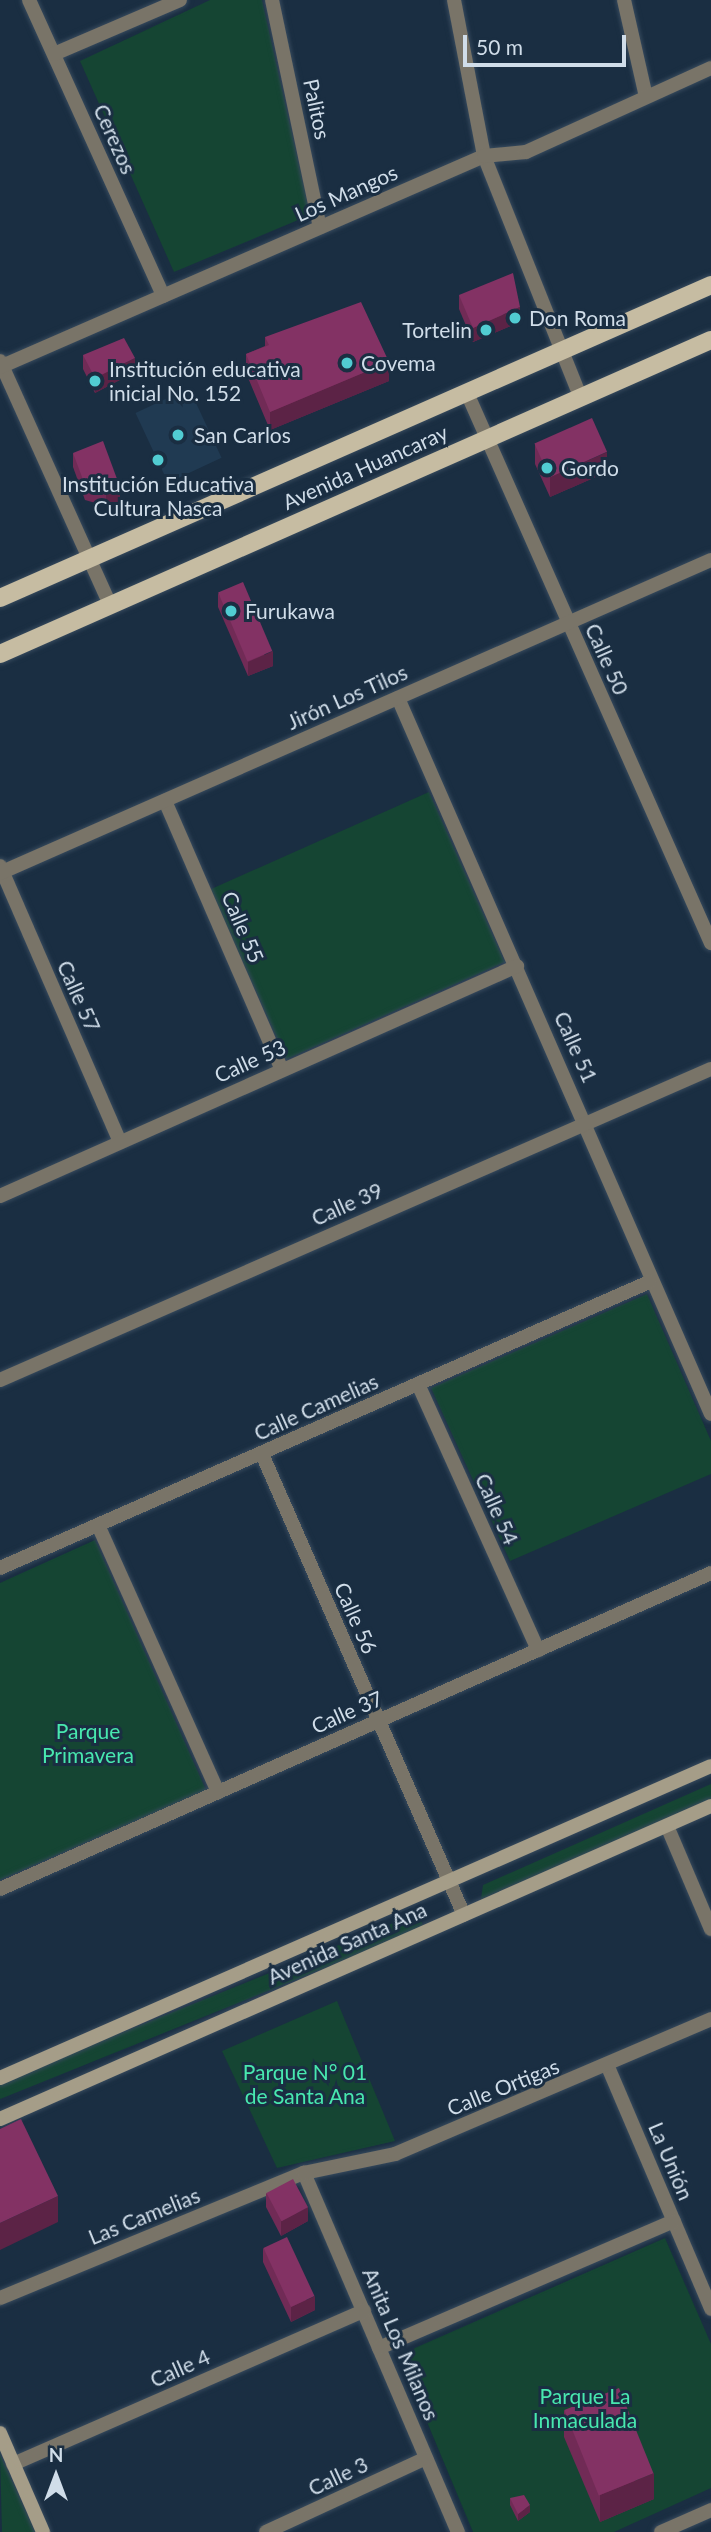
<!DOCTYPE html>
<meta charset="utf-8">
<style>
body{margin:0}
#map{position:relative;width:711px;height:2532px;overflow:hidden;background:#1a2e42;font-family:Lato,sans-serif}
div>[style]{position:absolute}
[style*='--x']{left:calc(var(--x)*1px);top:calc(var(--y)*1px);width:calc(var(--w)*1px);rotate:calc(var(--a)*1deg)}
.built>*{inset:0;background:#203a52;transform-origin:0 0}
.green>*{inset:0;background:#154533;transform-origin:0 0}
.roads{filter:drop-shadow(0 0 2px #374a5d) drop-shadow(0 0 2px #374a5d)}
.street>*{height:14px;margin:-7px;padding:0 7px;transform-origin:7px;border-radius:7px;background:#797468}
.secondary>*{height:14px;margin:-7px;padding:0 7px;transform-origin:7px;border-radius:7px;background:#a59d88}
.primary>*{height:18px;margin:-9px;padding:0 9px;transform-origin:9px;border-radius:9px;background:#c6bca2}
.wall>*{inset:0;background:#712b56}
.shaded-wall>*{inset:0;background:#5c2346}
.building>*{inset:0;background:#833264;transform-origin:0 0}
.dots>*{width:19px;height:19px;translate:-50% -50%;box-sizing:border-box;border:4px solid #1a2e42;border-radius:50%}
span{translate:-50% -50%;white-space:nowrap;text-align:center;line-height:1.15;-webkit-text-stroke:6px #1a2e42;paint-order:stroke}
.street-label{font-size:21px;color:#d0dde9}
.poi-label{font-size:21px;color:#d0dde9}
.left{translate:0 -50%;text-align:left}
.right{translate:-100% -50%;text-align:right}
.park-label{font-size:21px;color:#48e8af}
.north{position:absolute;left:21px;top:2441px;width:70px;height:70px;-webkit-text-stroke:5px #1a2e42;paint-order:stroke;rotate:0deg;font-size:19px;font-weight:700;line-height:28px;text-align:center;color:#d0dde9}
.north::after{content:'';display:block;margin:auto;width:24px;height:32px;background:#d0dde9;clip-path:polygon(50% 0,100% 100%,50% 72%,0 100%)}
.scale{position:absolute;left:463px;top:35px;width:163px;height:32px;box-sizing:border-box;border:4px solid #d0dde9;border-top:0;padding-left:9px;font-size:21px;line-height:24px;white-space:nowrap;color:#d0dde9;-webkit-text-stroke:5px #1a2e42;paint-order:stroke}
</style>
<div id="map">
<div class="built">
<div style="left:189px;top:388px;width:77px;height:59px;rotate:65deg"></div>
</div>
<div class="green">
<div style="clip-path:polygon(210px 0,262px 0,310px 215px,174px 272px,80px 61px)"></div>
<div style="left:429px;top:792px;width:186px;height:239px;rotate:66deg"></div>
<div style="clip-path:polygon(647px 1294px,711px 1441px,711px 1474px,510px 1561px,431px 1388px)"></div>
<div style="clip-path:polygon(95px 1540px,206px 1790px,0 1880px,0 1583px)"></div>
<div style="clip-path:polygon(711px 1784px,711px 1801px,481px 1899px,483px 1885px)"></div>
<div style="left:418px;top:1913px;width:16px;height:457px;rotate:68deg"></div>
<div style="clip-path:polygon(337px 2001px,395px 2141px,277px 2168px,222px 2051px)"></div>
<div style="clip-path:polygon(665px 2238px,711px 2344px,711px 2488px,614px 2532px,473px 2532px,399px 2355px)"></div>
<div style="clip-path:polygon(0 2454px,35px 2532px,2px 2532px)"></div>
</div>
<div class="roads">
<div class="street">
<div style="--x:29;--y:0;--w:325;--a:65.6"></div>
<div style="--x:272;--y:0;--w:232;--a:78.1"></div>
<div style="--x:454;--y:0;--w:159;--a:79.1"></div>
<div style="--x:484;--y:156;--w:261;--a:68.2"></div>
<div style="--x:624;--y:0;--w:99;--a:77.2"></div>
<div style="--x:54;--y:54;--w:137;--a:-23.2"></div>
<div style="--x:0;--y:361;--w:268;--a:65.7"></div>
<div style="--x:0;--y:367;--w:528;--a:-23.55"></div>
<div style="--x:484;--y:156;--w:42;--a:-5.4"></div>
<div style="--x:526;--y:152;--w:203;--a:-24.4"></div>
<div style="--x:467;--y:393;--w:602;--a:66.08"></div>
<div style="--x:398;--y:698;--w:781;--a:66.39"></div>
<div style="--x:165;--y:801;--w:293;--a:66.5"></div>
<div style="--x:0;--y:866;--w:301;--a:66.5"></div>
<div style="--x:0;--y:873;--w:777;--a:-23.76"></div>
<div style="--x:0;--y:1196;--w:566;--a:-23.98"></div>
<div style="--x:0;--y:1380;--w:776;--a:-23.63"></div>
<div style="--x:418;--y:1384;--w:292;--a:65.7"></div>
<div style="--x:262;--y:1454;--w:503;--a:66.34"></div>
<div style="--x:98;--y:1525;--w:293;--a:65.8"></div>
<div style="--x:0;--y:1568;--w:709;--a:-23.78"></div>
<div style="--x:667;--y:1826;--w:112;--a:66.9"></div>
<div style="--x:0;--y:1889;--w:778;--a:-23.96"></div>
<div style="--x:608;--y:2067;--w:263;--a:66.9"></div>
<div style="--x:304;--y:2173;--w:391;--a:66.8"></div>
<div style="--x:0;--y:2298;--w:329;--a:-22.4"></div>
<div style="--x:304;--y:2173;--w:93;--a:-11.8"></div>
<div style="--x:395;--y:2154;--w:344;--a:-23.1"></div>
<div style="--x:379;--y:2348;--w:321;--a:-23.3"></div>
<div style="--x:13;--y:2464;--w:383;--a:-23.6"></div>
<div style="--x:266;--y:2532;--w:176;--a:-24.8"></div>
<div style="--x:661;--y:2532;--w:55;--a:-23.7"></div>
</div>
<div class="secondary">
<div style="--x:0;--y:2078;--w:776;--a:-23.69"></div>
<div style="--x:0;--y:2119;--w:777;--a:-23.76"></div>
<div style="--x:0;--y:2433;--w:108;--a:66.5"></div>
</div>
<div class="primary">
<div style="--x:0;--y:598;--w:777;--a:-23.76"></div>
<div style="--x:0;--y:654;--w:777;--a:-23.83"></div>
</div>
</div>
<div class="wall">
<div style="clip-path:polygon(459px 295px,520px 322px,473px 342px,459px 309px)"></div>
<div style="clip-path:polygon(265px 337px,389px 381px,270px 430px,246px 373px,246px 354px,265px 346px)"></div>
<div style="clip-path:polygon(83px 355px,135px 372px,95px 393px,83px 369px)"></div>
<div style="clip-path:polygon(535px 444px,607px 472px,550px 497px,535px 464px)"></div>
<div style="clip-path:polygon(73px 453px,120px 501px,106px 506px,85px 500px,73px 467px)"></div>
<div style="clip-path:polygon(218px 593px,273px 666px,248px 676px,218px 607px)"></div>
<div style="clip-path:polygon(266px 2193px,308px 2221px,281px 2236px,266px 2207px)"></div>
<div style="clip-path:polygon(263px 2248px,315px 2310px,291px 2322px,263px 2262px)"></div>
<div style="clip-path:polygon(564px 2410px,654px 2499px,600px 2522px,564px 2437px)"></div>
<div style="clip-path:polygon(510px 2498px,530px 2512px,518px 2521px,510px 2505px)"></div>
</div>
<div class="shaded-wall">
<div style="clip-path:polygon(520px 307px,520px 322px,473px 342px,473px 328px)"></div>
<div style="clip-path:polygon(135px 358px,135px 372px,95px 393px,95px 378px)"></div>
<div style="clip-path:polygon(389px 362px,389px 381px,270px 430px,270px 412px)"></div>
<div style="clip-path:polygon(607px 452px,607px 472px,550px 497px,550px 477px)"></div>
<div style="clip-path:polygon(120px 487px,120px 501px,106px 506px,106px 491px)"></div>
<div style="clip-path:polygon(273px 651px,273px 666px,248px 676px,248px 662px)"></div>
<div style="clip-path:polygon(58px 2196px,58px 2222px,0 2250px,0 2223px)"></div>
<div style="clip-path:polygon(308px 2207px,308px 2221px,281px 2236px,281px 2221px)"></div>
<div style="clip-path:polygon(315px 2296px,315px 2310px,291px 2322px,291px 2307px)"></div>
<div style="clip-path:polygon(654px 2473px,654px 2499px,600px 2522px,600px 2495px)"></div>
<div style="clip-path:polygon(530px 2505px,530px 2512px,518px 2521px,518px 2514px)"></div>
</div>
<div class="building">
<div style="clip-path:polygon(513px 273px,520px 307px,473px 328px,459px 295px)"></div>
<div style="clip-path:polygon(361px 302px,389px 362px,270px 412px,246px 354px,269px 345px,265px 337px)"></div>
<div style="clip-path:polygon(124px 338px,135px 358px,95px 378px,83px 355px)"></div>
<div style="left:592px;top:418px;width:37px;height:63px;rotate:66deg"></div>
<div style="clip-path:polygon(103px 441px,120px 487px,106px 491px,85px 485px,73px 453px)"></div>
<div style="left:243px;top:582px;width:75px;height:27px;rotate:67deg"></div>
<div style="clip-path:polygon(21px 2119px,58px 2196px,0 2223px,0 2129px)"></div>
<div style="left:293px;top:2179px;width:32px;height:30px;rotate:62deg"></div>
<div style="left:287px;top:2237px;width:65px;height:26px;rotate:65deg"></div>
<div style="left:619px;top:2388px;width:92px;height:59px;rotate:68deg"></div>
<div style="clip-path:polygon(524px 2495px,530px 2505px,518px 2514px,510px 2498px)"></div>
</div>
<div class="dots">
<div style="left:515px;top:318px;background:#51ccd2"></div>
<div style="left:486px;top:330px;background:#51ccd2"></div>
<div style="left:347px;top:363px;background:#51ccd2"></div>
<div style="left:95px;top:381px;background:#51ccd2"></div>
<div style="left:178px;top:435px;background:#51ccd2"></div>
<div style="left:158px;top:460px;background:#51ccd2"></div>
<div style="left:547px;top:468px;background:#51ccd2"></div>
<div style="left:231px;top:611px;background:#51ccd2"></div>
</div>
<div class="street-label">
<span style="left:317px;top:109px;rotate:78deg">Palitos</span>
<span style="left:115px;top:139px;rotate:66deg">Cerezos</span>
<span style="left:346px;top:193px;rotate:-24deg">Los Mangos</span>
<span style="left:365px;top:467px;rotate:-24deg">Avenida Huancaray</span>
<span style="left:607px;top:659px;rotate:66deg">Calle 50</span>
<span style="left:347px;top:697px;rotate:-24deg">Jirón Los Tilos</span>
<span style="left:243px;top:927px;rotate:67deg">Calle 55</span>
<span style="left:79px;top:996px;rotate:66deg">Calle 57</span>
<span style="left:576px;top:1047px;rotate:66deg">Calle 51</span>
<span style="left:250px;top:1061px;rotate:-24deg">Calle 53</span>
<span style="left:347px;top:1204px;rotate:-24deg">Calle 39</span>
<span style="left:316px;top:1407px;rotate:-24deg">Calle Camelias</span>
<span style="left:497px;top:1509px;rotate:66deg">Calle 54</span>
<span style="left:356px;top:1618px;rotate:66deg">Calle 56</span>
<span style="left:347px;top:1712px;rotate:-24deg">Calle 37</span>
<span style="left:347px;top:1943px;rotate:-24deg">Avenida Santa Ana</span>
<span style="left:503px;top:2087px;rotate:-22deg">Calle Ortigas</span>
<span style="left:671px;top:2161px;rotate:67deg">La Unión</span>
<span style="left:144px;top:2216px;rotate:-22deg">Las Camelias</span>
<span style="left:401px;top:2344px;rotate:67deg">Anita Los Milanos</span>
<span style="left:180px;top:2368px;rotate:-24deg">Calle 4</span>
<span style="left:338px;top:2476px;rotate:-25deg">Calle 3</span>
</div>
<div class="poi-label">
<span class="left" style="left:529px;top:318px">Don Roma</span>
<span class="right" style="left:472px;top:330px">Tortelin</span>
<span class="left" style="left:361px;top:363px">Covema</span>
<span class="left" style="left:109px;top:381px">Institución educativa<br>inicial No. 152</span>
<span class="left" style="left:194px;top:435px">San Carlos</span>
<span class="left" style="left:561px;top:468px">Gordo</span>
<span style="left:158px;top:496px">Institución Educativa<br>Cultura Nasca</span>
<span class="left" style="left:245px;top:611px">Furukawa</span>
</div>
<div class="park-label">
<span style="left:88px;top:1743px">Parque<br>Primavera</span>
<span style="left:305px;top:2084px">Parque N° 01<br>de Santa Ana</span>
<span style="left:585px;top:2408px">Parque La<br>Inmaculada</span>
</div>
<div class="north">N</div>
<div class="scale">50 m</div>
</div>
